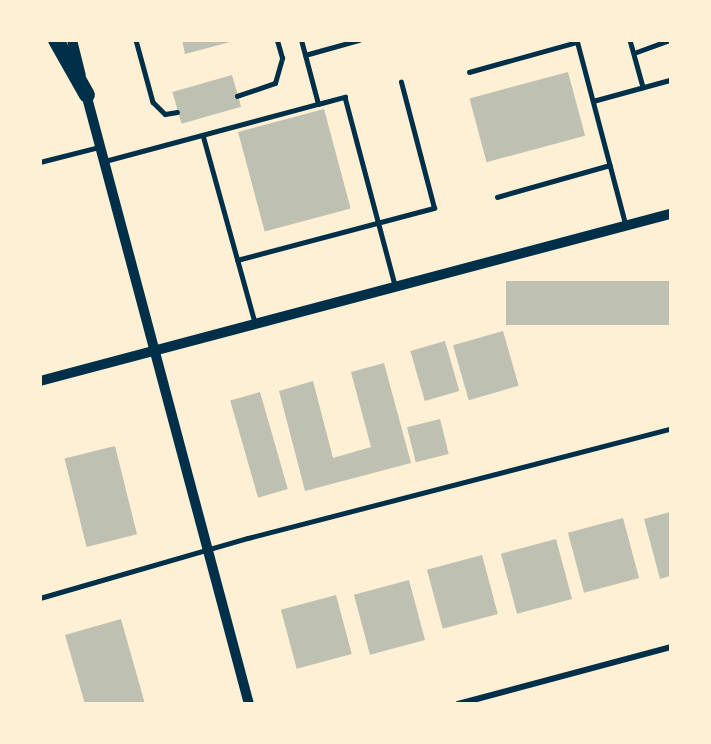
<!DOCTYPE html>
<style>
body{margin:0}
#map{position:relative;width:711px;height:744px;overflow:hidden;background:#fdf0d5;font-family:Montserrat,sans-serif}
div>[style]{position:absolute}
[style*='--x']{left:calc(var(--x)*1px);top:calc(var(--y)*1px);width:calc(var(--w)*1px);rotate:calc(var(--a)*1deg)}
.building>*{inset:0;background:#bec0b2;transform-origin:0 0}
.service>*{height:4.5px;margin:-2.25px;padding:0 2.25px;transform-origin:2.25px;border-radius:2.25px;background:#003049}
.minor>*{height:6px;margin:-3px;padding:0 3px;transform-origin:3px;border-radius:3px;background:#003049}
.tertiary>*{height:10px;margin:-5px;padding:0 5px;transform-origin:5px;border-radius:5px;background:#003049}
.trunk>*{height:16px;margin:-8px;padding:0 8px;transform-origin:8px;border-radius:8px;background:#003049}
span{translate:-50% -50%;white-space:nowrap;text-align:center;line-height:1.15;-webkit-text-stroke:5px #fdf0d5;paint-order:stroke}
.frame{position:absolute;inset:0;border:42px solid #fdf0d5;pointer-events:none}
</style>
<div id="map">
<div class="building">
<div style="clip-path:polygon(182px 40px,234px 40px,234px 41px,185px 54px)"></div>
<div style="left:568px;top:72px;width:66px;height:102px;rotate:75deg"></div>
<div style="left:232px;top:75px;width:33px;height:62px;rotate:74deg"></div>
<div style="left:324px;top:109px;width:103px;height:89px;rotate:75deg"></div>
<div style="left:670px;top:281px;width:44px;height:164px;rotate:90deg"></div>
<div style="left:503px;top:331px;width:57px;height:52px;rotate:74deg"></div>
<div style="left:445px;top:341px;width:52px;height:36px;rotate:74deg"></div>
<div style="clip-path:polygon(384px 363px,411px 463px,305px 491px,279px 391px,313px 381px,333px 458px,371px 447px,351px 372px)"></div>
<div style="left:260px;top:392px;width:101px;height:31px;rotate:74deg"></div>
<div style="left:440px;top:419px;width:36px;height:34px;rotate:76deg"></div>
<div style="left:115px;top:446px;width:91px;height:52px;rotate:76deg"></div>
<div style="clip-path:polygon(670px 512px,670px 576px,660px 579px,644px 519px)"></div>
<div style="left:623px;top:518px;width:62px;height:57px;rotate:75deg"></div>
<div style="left:556px;top:539px;width:62px;height:57px;rotate:75deg"></div>
<div style="left:482px;top:555px;width:61px;height:57px;rotate:75deg"></div>
<div style="left:409px;top:580px;width:62px;height:57px;rotate:75deg"></div>
<div style="left:336px;top:595px;width:61px;height:57px;rotate:75deg"></div>
<div style="clip-path:polygon(121px 619px,145px 704px,85px 704px,65px 635px)"></div>
</div>
<div class="service">
<div style="--x:136;--y:40;--w:64;--a:74.7"></div>
<div style="--x:153;--y:102;--w:17;--a:45"></div>
<div style="--x:165;--y:114;--w:12;--a:-9"></div>
<div style="--x:577;--y:40;--w:192;--a:75.2"></div>
<div style="--x:630;--y:40;--w:49;--a:74.5"></div>
<div style="--x:634;--y:53;--w:37;--a:-20"></div>
<div style="--x:305;--y:55;--w:56;--a:-15.5"></div>
<div style="--x:469;--y:72;--w:112;--a:-15.5"></div>
<div style="--x:237;--y:96;--w:40;--a:-18.9"></div>
<div style="--x:275;--y:83;--w:26;--a:-74"></div>
<div style="--x:282;--y:58;--w:19;--a:-106"></div>
<div style="--x:593;--y:101;--w:80;--a:-15.3"></div>
<div style="--x:318;--y:104;--w:28;--a:-15"></div>
<div style="--x:345;--y:97;--w:195;--a:75.1"></div>
<div style="--x:203;--y:135;--w:195;--a:74.5"></div>
<div style="--x:105;--y:161;--w:220;--a:-15"></div>
<div style="--x:318;--y:104;--w:66;--a:-104.9"></div>
<div style="--x:40;--y:162;--w:61;--a:-14.3"></div>
<div style="--x:497;--y:197;--w:117;--a:-15.8"></div>
<div style="--x:237;--y:260;--w:204;--a:-14.8"></div>
<div style="--x:434;--y:208;--w:130;--a:-104.7"></div>
<div style="--x:40;--y:598;--w:216;--a:-16.1"></div>
<div style="--x:248;--y:538;--w:436;--a:-14.5"></div>
</div>
<div class="minor">
<div style="--x:458;--y:704;--w:220;--a:-15"></div>
</div>
<div class="tertiary">
<div style="--x:72;--y:40;--w:36;--a:76"></div>
<div style="--x:85;--y:90;--w:636;--a:75.05"></div>
<div style="--x:40;--y:381;--w:652;--a:-14.85"></div>
</div>
<div class="trunk">
<div style="--x:56;--y:40;--w:63;--a:60.6"></div>
</div>
<div class="frame"></div>
</div>
